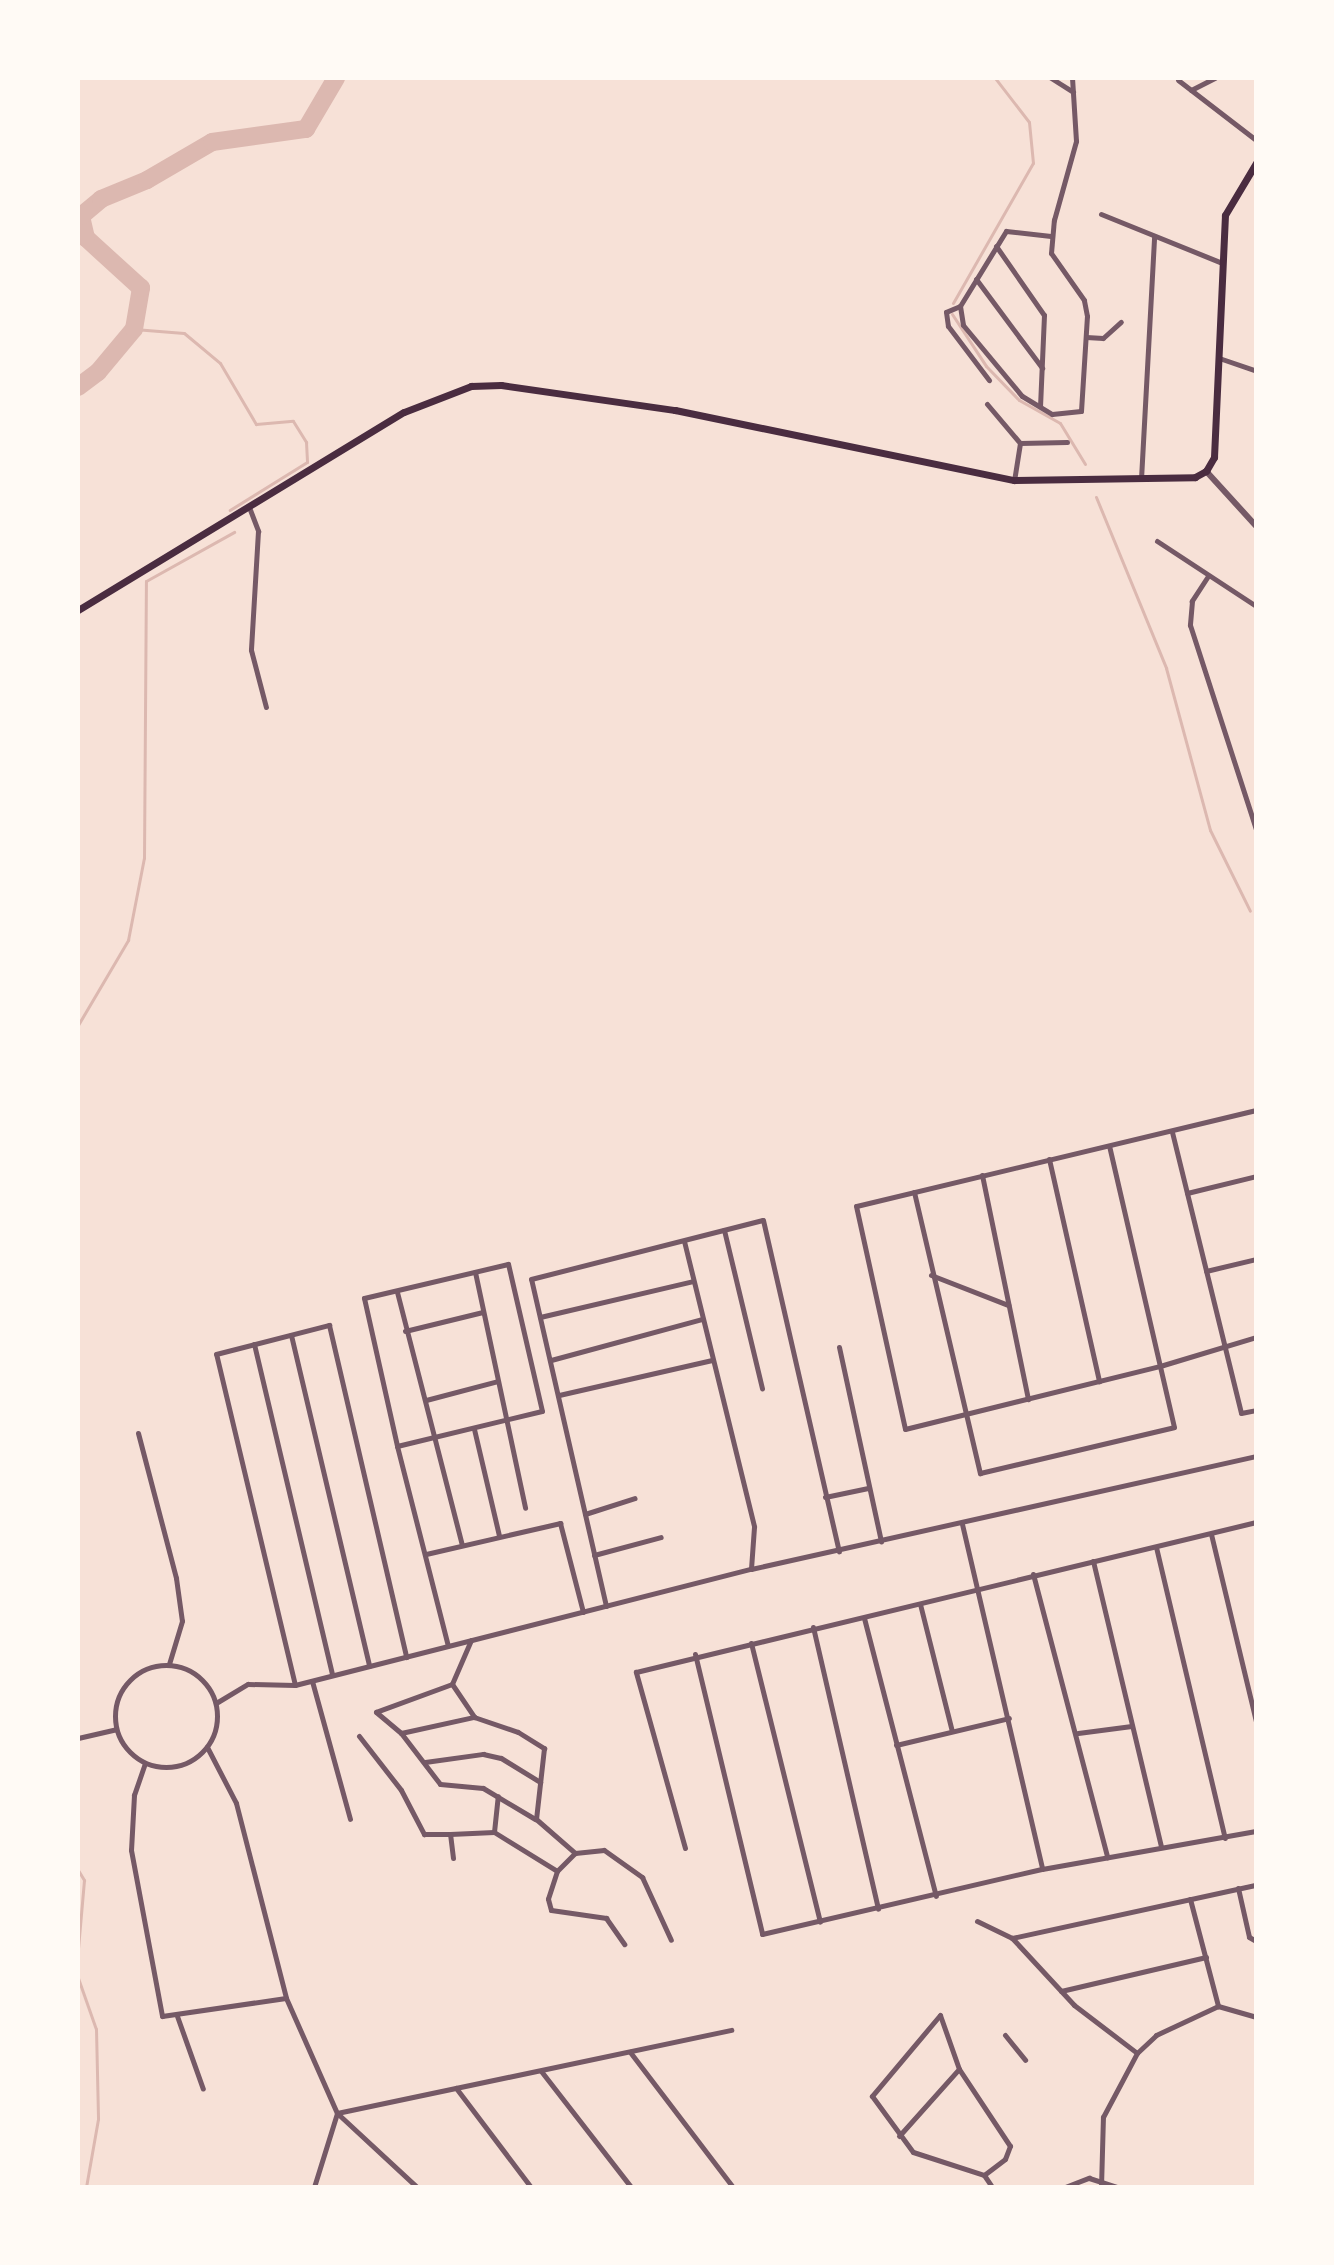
<!DOCTYPE html>
<style>
body{margin:0}
#map{position:relative;width:1334px;height:2265px;overflow:hidden;background:#f7e1d7;font-family:Signika,sans-serif}
div>[style]{position:absolute}
[style*='--x']{left:calc(var(--x)*1px);top:calc(var(--y)*1px);width:calc(var(--w)*1px);rotate:calc(var(--a)*1deg)}
.stream>*{height:3px;margin:-1.5px;padding:0 1.5px;transform-origin:1.5px;border-radius:1.5px;background:#dcb8b0}
.river>*{height:18px;margin:-9px;padding:0 9px;transform-origin:9px;border-radius:9px;background:#dcb8b0}
.minor>*{height:5px;margin:-2.5px;padding:0 2.5px;transform-origin:2.5px;border-radius:2.5px;background:#755966}
.minor>.ring{margin:-2.5px;padding:0;box-sizing:content-box;background:none;border:5px solid #755966;border-radius:50%}
.tertiary>*{height:6px;margin:-3px;padding:0 3px;transform-origin:3px;border-radius:3px;background:#755966}
.secondary>*{height:7px;margin:-3.5px;padding:0 3.5px;transform-origin:3.5px;border-radius:3.5px;background:#4a2c40}
span{translate:-50% -50%;white-space:nowrap;text-align:center;line-height:1.15;-webkit-text-stroke:6px #fffaf5;paint-order:stroke}
.frame{position:absolute;inset:0;border:80px solid #fffaf5;pointer-events:none}
</style>
<div id="map">
<div class="stream">
<div style="--x:953;--y:303;--w:161;--a:-60.3"></div>
<div style="--x:1033;--y:163;--w:41;--a:-95.6"></div>
<div style="--x:1029;--y:122;--w:56;--a:-127.7"></div>
<div style="--x:952;--y:314;--w:62;--a:56.8"></div>
<div style="--x:986;--y:366;--w:47;--a:45.9"></div>
<div style="--x:1019;--y:400;--w:47;--a:29.3"></div>
<div style="--x:1060;--y:423;--w:48;--a:58.6"></div>
<div style="--x:134;--y:329;--w:50;--a:4.6"></div>
<div style="--x:184;--y:333;--w:47;--a:39.8"></div>
<div style="--x:220;--y:363;--w:71;--a:59.5"></div>
<div style="--x:256;--y:424;--w:37;--a:-5"></div>
<div style="--x:293;--y:421;--w:25;--a:58"></div>
<div style="--x:306;--y:442;--w:20;--a:87"></div>
<div style="--x:307;--y:462;--w:91;--a:148.1"></div>
<div style="--x:1096;--y:497;--w:185;--a:67.7"></div>
<div style="--x:1166;--y:668;--w:168;--a:74.8"></div>
<div style="--x:1210;--y:830;--w:90;--a:63.7"></div>
<div style="--x:78;--y:1025;--w:99;--a:-59.5"></div>
<div style="--x:128;--y:940;--w:84;--a:-79"></div>
<div style="--x:144;--y:858;--w:277;--a:-89.6"></div>
<div style="--x:146;--y:581;--w:101;--a:-29.1"></div>
<div style="--x:78;--y:1870;--w:12;--a:59"></div>
<div style="--x:84;--y:1880;--w:68;--a:95"></div>
<div style="--x:78;--y:1978;--w:54;--a:70.6"></div>
<div style="--x:96;--y:2029;--w:90;--a:88.7"></div>
<div style="--x:98;--y:2119;--w:69;--a:100"></div>
</div>
<div class="river">
<div style="--x:78;--y:387;--w:25;--a:-37"></div>
<div style="--x:98;--y:372;--w:56;--a:-50.1"></div>
<div style="--x:134;--y:329;--w:42;--a:-80.3"></div>
<div style="--x:141;--y:288;--w:74;--a:-137.7"></div>
<div style="--x:86;--y:238;--w:23;--a:-103"></div>
<div style="--x:81;--y:216;--w:26;--a:-40"></div>
<div style="--x:101;--y:199;--w:50;--a:-22.4"></div>
<div style="--x:147;--y:180;--w:75;--a:-30.3"></div>
<div style="--x:212;--y:142;--w:95;--a:-7.9"></div>
<div style="--x:306;--y:129;--w:59;--a:-59.5"></div>
</div>
<div class="minor">
<div style="--x:1051;--y:78;--w:26;--a:32"></div>
<div style="--x:1178;--y:80;--w:98;--a:37.6"></div>
<div style="--x:1191;--y:90;--w:27;--a:-27"></div>
<div style="--x:1101;--y:214;--w:131;--a:22"></div>
<div style="--x:996;--y:246;--w:84;--a:55.2"></div>
<div style="--x:1044;--y:315;--w:91;--a:92.5"></div>
<div style="--x:976;--y:279;--w:111;--a:53.4"></div>
<div style="--x:960;--y:306;--w:19;--a:81"></div>
<div style="--x:963;--y:325;--w:92;--a:50.3"></div>
<div style="--x:1022;--y:396;--w:35;--a:31"></div>
<div style="--x:1052;--y:414;--w:29;--a:-6"></div>
<div style="--x:1081;--y:411;--w:95;--a:-86.4"></div>
<div style="--x:1087;--y:316;--w:16;--a:-101"></div>
<div style="--x:1084;--y:300;--w:57;--a:-125.1"></div>
<div style="--x:1051;--y:253;--w:33;--a:-85"></div>
<div style="--x:1054;--y:220;--w:82;--a:-74.4"></div>
<div style="--x:1076;--y:141;--w:63;--a:-93.6"></div>
<div style="--x:960;--y:306;--w:88;--a:-58.5"></div>
<div style="--x:1006;--y:231;--w:45;--a:6.3"></div>
<div style="--x:960;--y:306;--w:15;--a:157"></div>
<div style="--x:946;--y:312;--w:14;--a:82"></div>
<div style="--x:948;--y:326;--w:68;--a:52.8"></div>
<div style="--x:1086;--y:337;--w:17;--a:3"></div>
<div style="--x:1103;--y:338;--w:24;--a:-42"></div>
<div style="--x:1219;--y:358;--w:39;--a:19"></div>
<div style="--x:987;--y:404;--w:51;--a:49.8"></div>
<div style="--x:1020;--y:443;--w:37;--a:99"></div>
<div style="--x:1020;--y:443;--w:47;--a:-1.2"></div>
<div style="--x:1141;--y:479;--w:243;--a:-86.9"></div>
<div style="--x:249;--y:507;--w:26;--a:69"></div>
<div style="--x:258;--y:531;--w:119;--a:93.4"></div>
<div style="--x:251;--y:650;--w:59;--a:75.3"></div>
<div style="--x:1157;--y:541;--w:118;--a:33.3"></div>
<div style="--x:1208;--y:576;--w:30;--a:123"></div>
<div style="--x:1192;--y:601;--w:24;--a:95"></div>
<div style="--x:1190;--y:625;--w:214;--a:72.1"></div>
<div style="--x:1256;--y:1110;--w:411;--a:166.5"></div>
<div style="--x:856;--y:1206;--w:228;--a:77.6"></div>
<div style="--x:905;--y:1429;--w:263;--a:-13.9"></div>
<div style="--x:1160;--y:1366;--w:100;--a:-16.8"></div>
<div style="--x:1172;--y:1132;--w:289;--a:76.2"></div>
<div style="--x:1241;--y:1413;--w:15;--a:-11"></div>
<div style="--x:1049;--y:1159;--w:228;--a:77.3"></div>
<div style="--x:982;--y:1175;--w:229;--a:78.4"></div>
<div style="--x:914;--y:1192;--w:289;--a:76.8"></div>
<div style="--x:980;--y:1473;--w:199;--a:-13.3"></div>
<div style="--x:1174;--y:1427;--w:288;--a:-103"></div>
<div style="--x:1187;--y:1193;--w:71;--a:-13.8"></div>
<div style="--x:724;--y:1230;--w:163;--a:76.5"></div>
<div style="--x:684;--y:1241;--w:294;--a:76.2"></div>
<div style="--x:754;--y:1527;--w:42;--a:94.1"></div>
<div style="--x:1206;--y:1271;--w:51;--a:-13.5"></div>
<div style="--x:475;--y:1272;--w:241;--a:78"></div>
<div style="--x:931;--y:1275;--w:83;--a:21.3"></div>
<div style="--x:397;--y:1292;--w:261;--a:75.6"></div>
<div style="--x:540;--y:1317;--w:157;--a:-13.2"></div>
<div style="--x:405;--y:1331;--w:80;--a:-13.7"></div>
<div style="--x:291;--y:1335;--w:340;--a:76.7"></div>
<div style="--x:254;--y:1344;--w:340;--a:76.7"></div>
<div style="--x:839;--y:1347;--w:199;--a:77.8"></div>
<div style="--x:551;--y:1360;--w:156;--a:-15.2"></div>
<div style="--x:559;--y:1395;--w:157;--a:-12.9"></div>
<div style="--x:426;--y:1400;--w:74;--a:-14.8"></div>
<div style="--x:474;--y:1429;--w:110;--a:76.8"></div>
<div style="--x:138;--y:1433;--w:150;--a:75.3"></div>
<div style="--x:176;--y:1578;--w:43;--a:82.1"></div>
<div style="--x:182;--y:1621;--w:45;--a:106.8"></div>
<div style="--x:397;--y:1446;--w:149;--a:-13.6"></div>
<div style="--x:542;--y:1411;--w:151;--a:-103"></div>
<div style="--x:508;--y:1264;--w:148;--a:166.7"></div>
<div style="--x:364;--y:1298;--w:152;--a:77.4"></div>
<div style="--x:397;--y:1446;--w:206;--a:75.7"></div>
<div style="--x:825;--y:1497;--w:44;--a:-11.8"></div>
<div style="--x:585;--y:1514;--w:52;--a:-17.7"></div>
<div style="--x:962;--y:1524;--w:354;--a:76.9"></div>
<div style="--x:1211;--y:1534;--w:193;--a:76.5"></div>
<div style="--x:1156;--y:1547;--w:299;--a:76.7"></div>
<div style="--x:426;--y:1554;--w:138;--a:-13"></div>
<div style="--x:560;--y:1523;--w:92;--a:75.5"></div>
<div style="--x:594;--y:1555;--w:69;--a:-15"></div>
<div style="--x:1093;--y:1561;--w:293;--a:76.6"></div>
<div style="--x:1033;--y:1574;--w:293;--a:75.3"></div>
<div style="--x:920;--y:1604;--w:131;--a:75.9"></div>
<div style="--x:606;--y:1606;--w:335;--a:-102.9"></div>
<div style="--x:531;--y:1279;--w:239;--a:-14.3"></div>
<div style="--x:763;--y:1220;--w:340;--a:77.1"></div>
<div style="--x:864;--y:1618;--w:287;--a:75.5"></div>
<div style="--x:813;--y:1627;--w:289;--a:77"></div>
<div style="--x:471;--y:1640;--w:48;--a:113.4"></div>
<div style="--x:452;--y:1684;--w:40;--a:56"></div>
<div style="--x:474;--y:1717;--w:46;--a:18.8"></div>
<div style="--x:518;--y:1732;--w:31;--a:32"></div>
<div style="--x:544;--y:1748;--w:71;--a:96.4"></div>
<div style="--x:536;--y:1819;--w:52;--a:41.1"></div>
<div style="--x:751;--y:1643;--w:287;--a:76.1"></div>
<div style="--x:695;--y:1654;--w:288;--a:76.5"></div>
<div style="--x:762;--y:1934;--w:287;--a:-13.1"></div>
<div style="--x:1042;--y:1869;--w:217;--a:-10.1"></div>
<div class="ring" style="left:115px;top:1665px;width:97px;height:97px"></div>
<div style="--x:312;--y:1681;--w:143;--a:74.6"></div>
<div style="--x:452;--y:1684;--w:81;--a:159.8"></div>
<div style="--x:376;--y:1712;--w:33;--a:40"></div>
<div style="--x:401;--y:1733;--w:64;--a:52.6"></div>
<div style="--x:440;--y:1784;--w:43;--a:5.3"></div>
<div style="--x:483;--y:1788;--w:61;--a:30.8"></div>
<div style="--x:295;--y:1685;--w:340;--a:-103.4"></div>
<div style="--x:216;--y:1354;--w:117;--a:-14.4"></div>
<div style="--x:329;--y:1325;--w:341;--a:76.9"></div>
<div style="--x:216;--y:1703;--w:37;--a:-31"></div>
<div style="--x:248;--y:1684;--w:47;--a:1.2"></div>
<div style="--x:295;--y:1685;--w:471;--a:-14.3"></div>
<div style="--x:751;--y:1569;--w:517;--a:-12.61"></div>
<div style="--x:401;--y:1733;--w:75;--a:-12.4"></div>
<div style="--x:1078;--y:1733;--w:54;--a:-7.4"></div>
<div style="--x:359;--y:1736;--w:68;--a:52.1"></div>
<div style="--x:401;--y:1790;--w:50;--a:62.4"></div>
<div style="--x:424;--y:1834;--w:26;--a:0"></div>
<div style="--x:78;--y:1738;--w:39;--a:-13"></div>
<div style="--x:896;--y:1745;--w:116;--a:-13.4"></div>
<div style="--x:207;--y:1747;--w:63;--a:62.6"></div>
<div style="--x:236;--y:1803;--w:201;--a:75.6"></div>
<div style="--x:286;--y:1998;--w:126;--a:66.1"></div>
<div style="--x:337;--y:2113;--w:109;--a:42.8"></div>
<div style="--x:425;--y:1762;--w:59;--a:-7.9"></div>
<div style="--x:483;--y:1754;--w:18;--a:13"></div>
<div style="--x:501;--y:1758;--w:46;--a:31.6"></div>
<div style="--x:145;--y:1763;--w:34;--a:109"></div>
<div style="--x:134;--y:1795;--w:55;--a:93.1"></div>
<div style="--x:131;--y:1850;--w:169;--a:79.4"></div>
<div style="--x:162;--y:2016;--w:125;--a:-8.3"></div>
<div style="--x:494;--y:1832;--w:36;--a:-84"></div>
<div style="--x:685;--y:1848;--w:183;--a:-105.6"></div>
<div style="--x:636;--y:1672;--w:638;--a:-13.6"></div>
<div style="--x:453;--y:1858;--w:24;--a:-97"></div>
<div style="--x:450;--y:1834;--w:44;--a:-2.6"></div>
<div style="--x:494;--y:1832;--w:74;--a:31.8"></div>
<div style="--x:557;--y:1871;--w:25;--a:-45"></div>
<div style="--x:575;--y:1853;--w:29;--a:-6"></div>
<div style="--x:604;--y:1850;--w:47;--a:35.4"></div>
<div style="--x:642;--y:1877;--w:69;--a:65.3"></div>
<div style="--x:557;--y:1871;--w:29;--a:108"></div>
<div style="--x:548;--y:1899;--w:11;--a:75"></div>
<div style="--x:551;--y:1910;--w:56;--a:8.3"></div>
<div style="--x:606;--y:1918;--w:32;--a:55"></div>
<div style="--x:1238;--y:1888;--w:50;--a:77.3"></div>
<div style="--x:1249;--y:1937;--w:8;--a:30"></div>
<div style="--x:1190;--y:1899;--w:111;--a:75.3"></div>
<div style="--x:977;--y:1921;--w:39;--a:26"></div>
<div style="--x:1012;--y:1938;--w:91;--a:47.2"></div>
<div style="--x:1074;--y:2005;--w:79;--a:37.3"></div>
<div style="--x:1012;--y:1938;--w:250;--a:-12.3"></div>
<div style="--x:1061;--y:1991;--w:149;--a:-13.2"></div>
<div style="--x:177;--y:2016;--w:77;--a:70.4"></div>
<div style="--x:1005;--y:2035;--w:32;--a:51"></div>
<div style="--x:630;--y:2052;--w:170;--a:52.7"></div>
<div style="--x:541;--y:2071;--w:147;--a:52.2"></div>
<div style="--x:456;--y:2088;--w:124;--a:52.9"></div>
<div style="--x:337;--y:2113;--w:403;--a:-11.9"></div>
<div style="--x:899;--y:2136;--w:90;--a:-48.2"></div>
<div style="--x:984;--y:2175;--w:26;--a:-37"></div>
<div style="--x:1005;--y:2159;--w:14;--a:-69"></div>
<div style="--x:1010;--y:2146;--w:92;--a:-123.5"></div>
<div style="--x:959;--y:2069;--w:57;--a:-109.4"></div>
<div style="--x:940;--y:2015;--w:106;--a:130"></div>
<div style="--x:872;--y:2096;--w:69;--a:53.8"></div>
<div style="--x:913;--y:2152;--w:75;--a:17.9"></div>
<div style="--x:984;--y:2175;--w:14;--a:56"></div>
<div style="--x:314;--y:2187;--w:77;--a:-72.7"></div>
<div style="--x:1065;--y:2187;--w:26;--a:-21"></div>
<div style="--x:1089;--y:2178;--w:29;--a:18"></div>
<div style="--x:1101;--y:2187;--w:70;--a:-88.4"></div>
<div style="--x:1103;--y:2117;--w:72;--a:-62"></div>
<div style="--x:1137;--y:2053;--w:26;--a:-43"></div>
<div style="--x:1156;--y:2035;--w:68;--a:-25.1"></div>
<div style="--x:1218;--y:2006;--w:40;--a:16"></div>
</div>
<div class="tertiary">
<div style="--x:1206;--y:471;--w:74;--a:47.7"></div>
</div>
<div class="secondary">
<div style="--x:78;--y:610;--w:381;--a:-31.3"></div>
<div style="--x:404;--y:412;--w:72;--a:-21.2"></div>
<div style="--x:471;--y:386;--w:30;--a:-2"></div>
<div style="--x:501;--y:385;--w:176;--a:8.2"></div>
<div style="--x:675;--y:410;--w:346;--a:11.7"></div>
<div style="--x:1014;--y:480;--w:181;--a:-0.9"></div>
<div style="--x:1195;--y:477;--w:13;--a:-29"></div>
<div style="--x:1206;--y:471;--w:16;--a:-60"></div>
<div style="--x:1214;--y:457;--w:242;--a:-87.4"></div>
<div style="--x:1225;--y:215;--w:61;--a:-59.2"></div>
</div>
<div class="frame"></div>
</div>
